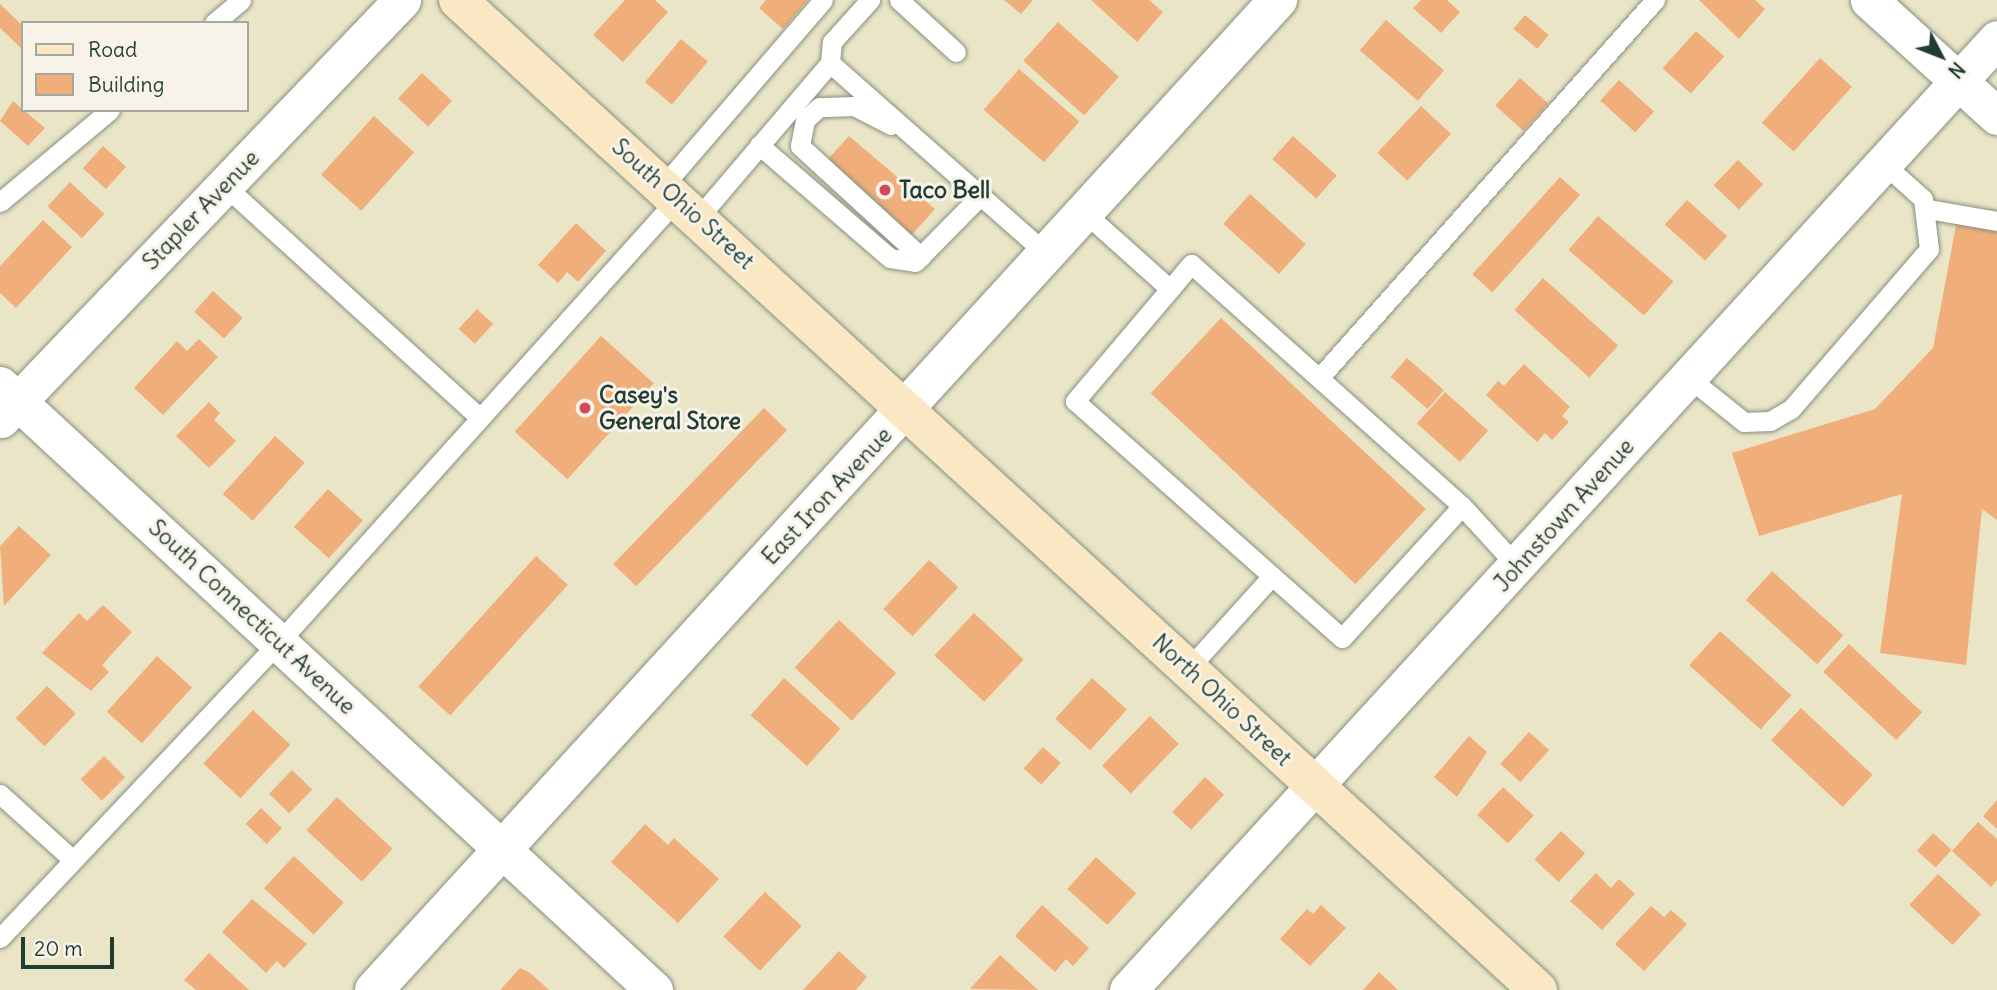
<!DOCTYPE html>
<style>
body{margin:0}
#map{position:relative;width:1997px;height:990px;overflow:hidden;background:#ebe5c8;font-family:Delius,sans-serif}
div>[style]{position:absolute}
[style*='--x']{left:calc(var(--x)*1px);top:calc(var(--y)*1px);width:calc(var(--w)*1px);rotate:calc(var(--a)*1deg)}
.building>*{inset:0;background:#f0ae7a;transform-origin:0 0}
.roads{filter:drop-shadow(0 0 2px #85917e) drop-shadow(0 0 2px #85917e)}
.service>*{height:19px;margin:-9.5px;padding:0 9.5px;transform-origin:9.5px;border-radius:9.5px;background:#fff}
.minor>*{height:37px;margin:-18.5px;padding:0 18.5px;transform-origin:18.5px;border-radius:18.5px;background:#fff}
.tertiary>*{height:38px;margin:-19px;padding:0 19px;transform-origin:19px;border-radius:19px;background:#fff}
.secondary>*{height:38px;margin:-19px;padding:0 19px;transform-origin:19px;border-radius:19px;background:#fae7c3}
.dots>*{width:19px;height:19px;translate:-50% -50%;box-sizing:border-box;border:4px solid #f7f3e8;border-radius:50%}
span{translate:-50% -50%;white-space:nowrap;text-align:center;line-height:1.15;-webkit-text-stroke:6px #f7f3e8;paint-order:stroke}
.poi-label{font-size:23px;color:#1f3d34;font-weight:700}
.left{translate:0 -50%;text-align:left}
.street-label{font-size:23px;color:#1f3d34}
.legend{position:absolute;left:21px;top:21px;width:228px;height:91px;box-sizing:border-box;background:#f7f3e8;border:2px solid #a1aaa0;margin:0;padding:9px 12px;list-style:none;font-size:21px;color:#1f3d34}
.legend li{display:flex;align-items:center;gap:14px;height:35px}
.legend b{width:35px;border:2px solid #a1aaa0}
.north{position:absolute;left:1906px;top:21px;width:70px;height:70px;-webkit-text-stroke:5px #f7f3e8;paint-order:stroke;rotate:132deg;font-size:19px;font-weight:700;line-height:28px;text-align:center;color:#1f3d34}
.north::after{content:'';display:block;margin:auto;width:24px;height:32px;background:#1f3d34;clip-path:polygon(50% 0,100% 100%,50% 72%,0 100%)}
.scale{position:absolute;left:21px;top:937px;width:93px;height:32px;box-sizing:border-box;border:4px solid #1f3d34;border-top:0;padding-left:9px;font-size:21px;line-height:24px;white-space:nowrap;color:#1f3d34;-webkit-text-stroke:5px #f7f3e8;paint-order:stroke}
</style>
<div id="map">
<div class="building">
<div style="clip-path:polygon(625px 0,655px 0,668px 12px,623px 62px,593px 35px)"></div>
<div style="clip-path:polygon(766px 0,808px 0,783px 29px,759px 8px)"></div>
<div style="clip-path:polygon(1004px 0,1033px 0,1021px 14px)"></div>
<div style="clip-path:polygon(1091px 0,1149px 0,1163px 12px,1137px 42px)"></div>
<div style="clip-path:polygon(1421px 0,1447px 0,1460px 12px,1441px 33px,1413px 8px)"></div>
<div style="clip-path:polygon(1699px 0,1755px 0,1765px 9px,1739px 39px)"></div>
<div style="clip-path:polygon(0 4px,23px 26px,21px 48px,0 28px)"></div>
<div style="left:1525px;top:15px;width:31px;height:18px;rotate:40deg"></div>
<div style="left:1386px;top:20px;width:77px;height:40px;rotate:41deg"></div>
<div style="left:1058px;top:22px;width:82px;height:52px;rotate:42deg"></div>
<div style="left:1696px;top:31px;width:38px;height:50px;rotate:42deg"></div>
<div style="left:681px;top:39px;width:35px;height:56px;rotate:40deg"></div>
<div style="left:1820px;top:58px;width:43px;height:87px;rotate:42deg"></div>
<div style="left:1019px;top:69px;width:80px;height:54px;rotate:41deg"></div>
<div style="left:422px;top:73px;width:41px;height:35px;rotate:43deg"></div>
<div style="left:1520px;top:78px;width:38px;height:37px;rotate:42deg"></div>
<div style="left:1619px;top:80px;width:47px;height:28px;rotate:42deg"></div>
<div style="clip-path:polygon(13px 101px,45px 128px,28px 146px,0 121px)"></div>
<div style="left:1421px;top:106px;width:41px;height:64px;rotate:43deg"></div>
<div style="left:374px;top:116px;width:54px;height:79px;rotate:42deg"></div>
<div style="clip-path:polygon(849px 136px,935px 209px,909px 238px,835px 170px,829px 158px)"></div>
<div style="left:1293px;top:136px;width:59px;height:31px;rotate:42deg"></div>
<div style="left:103px;top:146px;width:31px;height:30px;rotate:42deg"></div>
<div style="left:1738px;top:160px;width:35px;height:35px;rotate:44deg"></div>
<div style="left:1560px;top:177px;width:27px;height:131px;rotate:42deg"></div>
<div style="left:70px;top:182px;width:47px;height:33px;rotate:43deg"></div>
<div style="left:1250px;top:194px;width:75px;height:40px;rotate:42deg"></div>
<div style="left:1687px;top:200px;width:54px;height:33px;rotate:42deg"></div>
<div style="left:1598px;top:216px;width:100px;height:45px;rotate:41deg"></div>
<div style="clip-path:polygon(43px 220px,72px 247px,16px 308px,0 293px,0 266px)"></div>
<div style="clip-path:polygon(1957px 220px,1997px 229px,1997px 520px,1982px 509px,1966px 665px,1880px 653px,1902px 494px,1759px 536px,1732px 453px,1875px 409px,1933px 348px)"></div>
<div style="clip-path:polygon(576px 223px,606px 251px,578px 282px,567px 272px,558px 283px,538px 265px)"></div>
<div style="left:1543px;top:278px;width:101px;height:43px;rotate:42deg"></div>
<div style="left:213px;top:291px;width:40px;height:28px;rotate:42deg"></div>
<div style="left:477px;top:309px;width:22px;height:27px;rotate:43deg"></div>
<div style="left:1221px;top:318px;width:280px;height:103px;rotate:43deg"></div>
<div style="left:601px;top:336px;width:71px;height:129px;rotate:42deg"></div>
<div style="clip-path:polygon(199px 339px,218px 357px,163px 415px,134px 388px,177px 341px,187px 351px)"></div>
<div style="left:1407px;top:358px;width:49px;height:25px;rotate:41deg"></div>
<div style="clip-path:polygon(1524px 364px,1570px 407px,1562px 416px,1569px 422px,1552px 440px,1545px 433px,1537px 442px,1486px 395px,1498px 381px,1504px 386px)"></div>
<div style="left:1445px;top:392px;width:58px;height:42px;rotate:42deg"></div>
<div style="clip-path:polygon(209px 402px,220px 413px,214px 420px,236px 441px,209px 468px,176px 436px)"></div>
<div style="left:764px;top:408px;width:32px;height:217px;rotate:44deg"></div>
<div style="left:275px;top:436px;width:40px;height:78px;rotate:42deg"></div>
<div style="left:328px;top:489px;width:47px;height:51px;rotate:42deg"></div>
<div style="clip-path:polygon(19px 526px,51px 555px,4px 606px,0 546px)"></div>
<div style="left:536px;top:556px;width:43px;height:176px;rotate:42deg"></div>
<div style="left:929px;top:560px;width:40px;height:67px;rotate:43deg"></div>
<div style="left:1772px;top:571px;width:96px;height:39px;rotate:42deg"></div>
<div style="clip-path:polygon(103px 605px,132px 632px,102px 665px,109px 672px,91px 691px,42px 653px,79px 613px,87px 621px)"></div>
<div style="left:974px;top:613px;width:68px;height:58px;rotate:43deg"></div>
<div style="left:839px;top:620px;width:78px;height:65px;rotate:43deg"></div>
<div style="left:1720px;top:631px;width:96px;height:46px;rotate:42deg"></div>
<div style="left:1849px;top:644px;width:100px;height:38px;rotate:43deg"></div>
<div style="left:157px;top:656px;width:47px;height:75px;rotate:42deg"></div>
<div style="left:784px;top:678px;width:76px;height:50px;rotate:42deg"></div>
<div style="left:1092px;top:678px;width:47px;height:55px;rotate:42deg"></div>
<div style="left:47px;top:686px;width:40px;height:45px;rotate:44deg"></div>
<div style="left:1801px;top:708px;width:98px;height:44px;rotate:43deg"></div>
<div style="left:253px;top:710px;width:51px;height:73px;rotate:43deg"></div>
<div style="left:1150px;top:716px;width:40px;height:69px;rotate:44deg"></div>
<div style="left:1529px;top:732px;width:27px;height:43px;rotate:42deg"></div>
<div style="clip-path:polygon(1469px 736px,1487px 752px,1457px 797px,1434px 777px)"></div>
<div style="left:1043px;top:747px;width:24px;height:29px;rotate:42deg"></div>
<div style="left:104px;top:756px;width:30px;height:33px;rotate:45deg"></div>
<div style="left:292px;top:770px;width:28px;height:33px;rotate:44deg"></div>
<div style="left:1205px;top:777px;width:26px;height:48px;rotate:43deg"></div>
<div style="left:1503px;top:787px;width:42px;height:38px;rotate:43deg"></div>
<div style="left:337px;top:797px;width:76px;height:45px;rotate:43deg"></div>
<div style="clip-path:polygon(1997px 800px,1997px 829px,1983px 816px)"></div>
<div style="left:261px;top:808px;width:29px;height:22px;rotate:44deg"></div>
<div style="clip-path:polygon(1978px 822px,1997px 839px,1997px 880px,1991px 887px,1952px 851px)"></div>
<div style="clip-path:polygon(645px 824px,668px 845px,674px 838px,719px 879px,678px 923px,611px 862px)"></div>
<div style="left:1561px;top:831px;width:33px;height:39px;rotate:43deg"></div>
<div style="left:1933px;top:833px;width:25px;height:24px;rotate:42deg"></div>
<div style="left:294px;top:856px;width:68px;height:44px;rotate:43deg"></div>
<div style="left:1096px;top:857px;width:54px;height:43px;rotate:42deg"></div>
<div style="clip-path:polygon(1596px 873px,1611px 888px,1619px 879px,1635px 894px,1602px 930px,1570px 901px)"></div>
<div style="left:1938px;top:874px;width:59px;height:42px;rotate:43deg"></div>
<div style="left:765px;top:892px;width:50px;height:61px;rotate:43deg"></div>
<div style="clip-path:polygon(252px 899px,307px 944px,284px 968px,277px 961px,266px 973px,222px 932px)"></div>
<div style="clip-path:polygon(1042px 905px,1089px 948px,1073px 966px,1066px 959px,1055px 972px,1015px 936px)"></div>
<div style="clip-path:polygon(1321px 905px,1346px 928px,1310px 966px,1280px 939px,1307px 909px,1313px 914px)"></div>
<div style="clip-path:polygon(1651px 906px,1664px 917px,1671px 910px,1687px 924px,1644px 971px,1615px 944px)"></div>
<div style="clip-path:polygon(839px 951px,867px 977px,856px 990px,803px 990px)"></div>
<div style="clip-path:polygon(209px 953px,249px 990px,196px 990px,184px 980px)"></div>
<div style="clip-path:polygon(1000px 955px,1038px 990px,970px 989px)"></div>
<div style="clip-path:polygon(520px 968px,530px 973px,549px 990px,500px 990px)"></div>
<div style="clip-path:polygon(1379px 972px,1398px 990px,1363px 990px)"></div>
</div>
<div class="roads">
<div class="service">
<div style="--x:899;--y:0;--w:77;--a:42.4"></div>
<div style="--x:214;--y:23;--w:35;--a:-40"></div>
<div style="--x:830;--y:63;--w:21;--a:-85"></div>
<div style="--x:832;--y:42;--w:57;--a:-47.9"></div>
<div style="--x:891;--y:125;--w:42;--a:-152.8"></div>
<div style="--x:854;--y:106;--w:35;--a:178"></div>
<div style="--x:819;--y:107;--w:19;--a:137"></div>
<div style="--x:805;--y:120;--w:26;--a:101"></div>
<div style="--x:800;--y:146;--w:164;--a:42.5"></div>
<div style="--x:759;--y:145;--w:173;--a:40.8"></div>
<div style="--x:890;--y:258;--w:25;--a:9"></div>
<div style="--x:915;--y:262;--w:93;--a:-45.4"></div>
<div style="--x:224;--y:185;--w:346;--a:42.3"></div>
<div style="--x:663;--y:186;--w:245;--a:-49.3"></div>
<div style="--x:0;--y:202;--w:143;--a:-39.9"></div>
<div style="--x:1928;--y:209;--w:70;--a:9.9"></div>
<div style="--x:1085;--y:213;--w:114;--a:41.8"></div>
<div style="--x:1170;--y:289;--w:147;--a:130.3"></div>
<div style="--x:1075;--y:401;--w:357;--a:41.6"></div>
<div style="--x:1342;--y:638;--w:178;--a:-47.7"></div>
<div style="--x:1462;--y:506;--w:363;--a:-138.2"></div>
<div style="--x:1191;--y:264;--w:33;--a:130"></div>
<div style="--x:698;--y:218;--w:204;--a:-49.6"></div>
<div style="--x:830;--y:63;--w:289;--a:41.4"></div>
<div style="--x:1319;--y:378;--w:506;--a:-48.37"></div>
<div style="--x:1689;--y:378;--w:70;--a:38.7"></div>
<div style="--x:1744;--y:422;--w:26;--a:-2"></div>
<div style="--x:1770;--y:421;--w:24;--a:-30"></div>
<div style="--x:1791;--y:409;--w:211;--a:-49.2"></div>
<div style="--x:1929;--y:249;--w:50;--a:-96.8"></div>
<div style="--x:1923;--y:199;--w:52;--a:-138.1"></div>
<div style="--x:1462;--y:506;--w:81;--a:47.5"></div>
<div style="--x:1188;--y:669;--w:125;--a:-47.9"></div>
<div style="--x:0;--y:794;--w:98;--a:42.1"></div>
<div style="--x:0;--y:938;--w:407;--a:-46.7"></div>
<div style="--x:279;--y:642;--w:596;--a:-48.06"></div>
</div>
<div class="minor">
<div style="--x:1869;--y:0;--w:173;--a:42.2"></div>
<div style="--x:0;--y:385;--w:891;--a:42.77"></div>
<div style="--x:1;--y:419;--w:580;--a:-46.26"></div>
<div style="--x:1128;--y:990;--w:1288;--a:-47.58"></div>
</div>
<div class="tertiary">
<div style="--x:374;--y:990;--w:1341;--a:-47.6"></div>
</div>
<div class="secondary">
<div style="--x:458;--y:0;--w:1465;--a:42.51"></div>
</div>
</div>
<div class="dots">
<div style="left:885px;top:190px;background:#d1495b"></div>
<div style="left:585px;top:408px;background:#d1495b"></div>
</div>
<div class="poi-label">
<span class="left" style="left:899px;top:190px">Taco Bell</span>
<span class="left" style="left:599px;top:408px">Casey's<br>General Store</span>
</div>
<div class="street-label">
<span style="left:683px;top:204px;rotate:42deg">South Ohio Street</span>
<span style="left:201px;top:210px;rotate:-46deg">Stapler Avenue</span>
<span style="left:827px;top:496px;rotate:-47deg">East Iron Avenue</span>
<span style="left:1564px;top:515px;rotate:-48deg">Johnstown Avenue</span>
<span style="left:252px;top:617px;rotate:43deg">South Connecticut Avenue</span>
<span style="left:1222px;top:700px;rotate:43deg">North Ohio Street</span>
</div>
<ul class="legend">
<li><b style="height:9px;background:#fae7c3"></b>Road</li>
<li><b style="height:19px;background:#f0ae7a"></b>Building</li>
</ul>
<div class="north">N</div>
<div class="scale">20 m</div>
</div>
